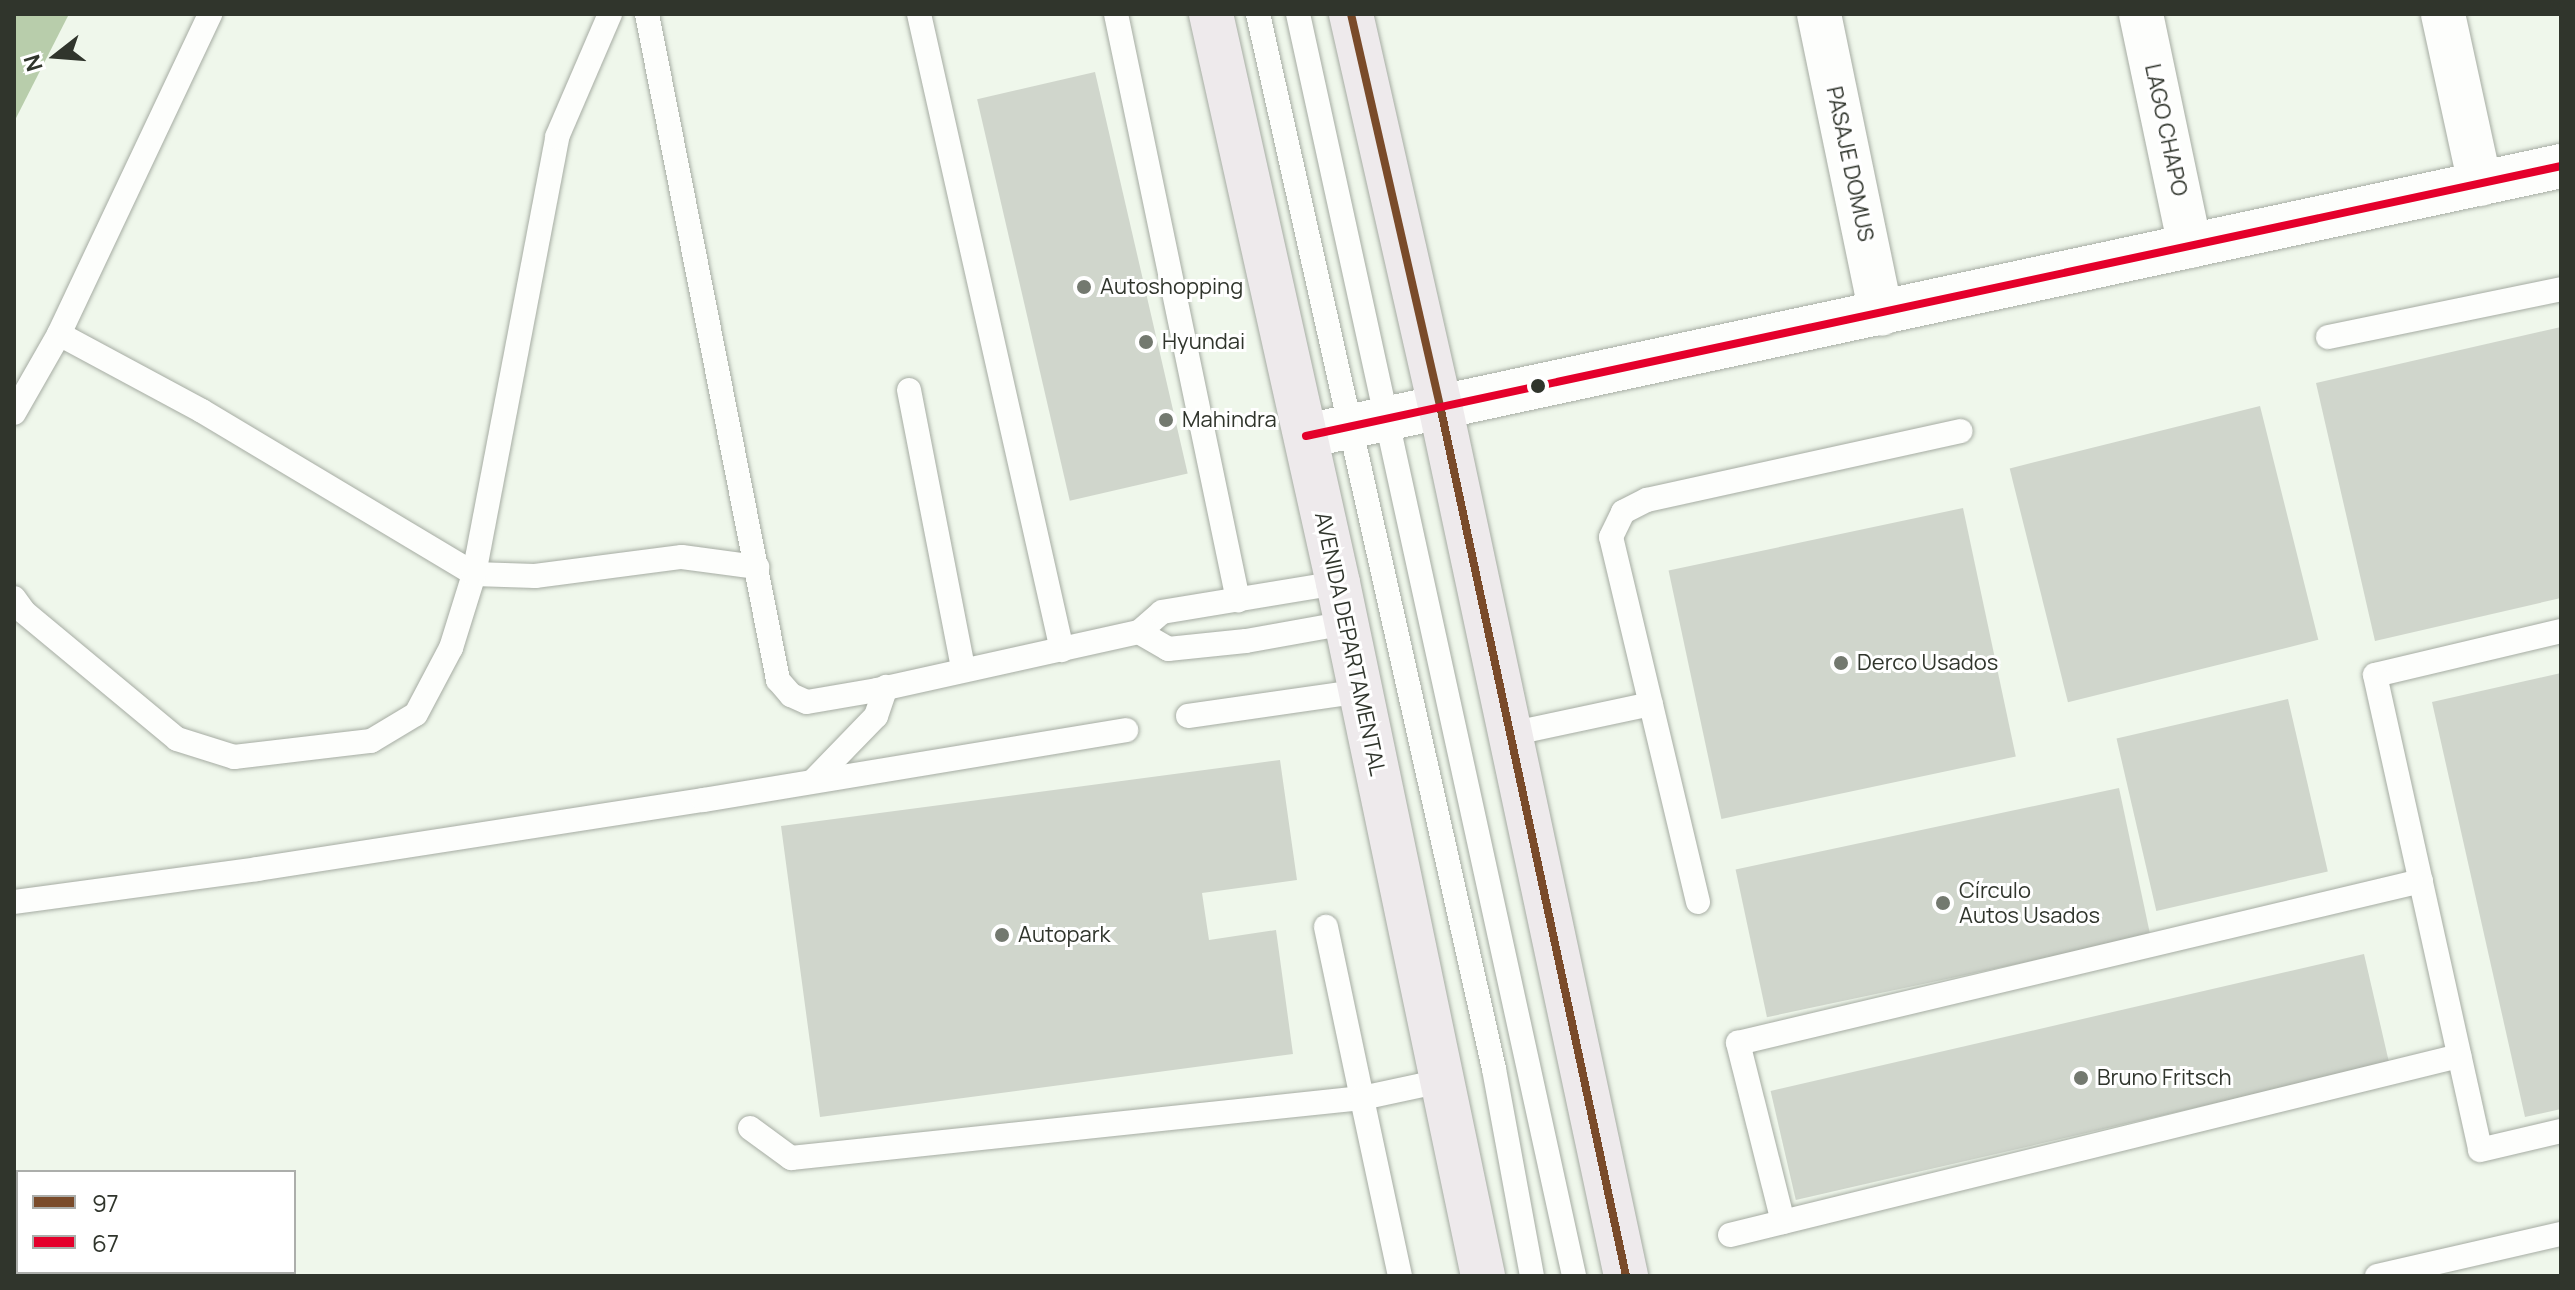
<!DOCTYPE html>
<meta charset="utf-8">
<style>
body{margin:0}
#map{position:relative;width:2575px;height:1290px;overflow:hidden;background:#eff7eb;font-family:Manrope,sans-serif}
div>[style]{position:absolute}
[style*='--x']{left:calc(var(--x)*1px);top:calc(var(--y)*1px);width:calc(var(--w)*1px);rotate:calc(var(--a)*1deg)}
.water>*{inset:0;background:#b8cdab}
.building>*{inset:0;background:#d0d6cc;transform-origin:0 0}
.roads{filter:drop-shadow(0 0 2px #a6aca3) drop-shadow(0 0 2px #a6aca3)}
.service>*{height:24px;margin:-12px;padding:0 12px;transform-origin:12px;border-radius:12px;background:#fdfefc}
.minor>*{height:44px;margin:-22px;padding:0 22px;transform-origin:22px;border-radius:22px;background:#fdfefc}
.tertiary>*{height:44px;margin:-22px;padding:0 22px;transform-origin:22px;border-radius:22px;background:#fdfefc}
.primary>*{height:44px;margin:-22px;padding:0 22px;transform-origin:22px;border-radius:22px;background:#eeeaec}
.bus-1>*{height:8px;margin:-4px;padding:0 4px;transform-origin:4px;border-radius:4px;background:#7a4b2a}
.bus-2>*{height:8px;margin:-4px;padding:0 4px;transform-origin:4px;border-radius:4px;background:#e4002b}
.dots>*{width:22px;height:22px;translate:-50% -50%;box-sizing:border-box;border:4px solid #fff;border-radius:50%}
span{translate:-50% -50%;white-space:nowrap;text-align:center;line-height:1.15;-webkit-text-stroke:6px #fff;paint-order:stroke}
.street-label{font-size:22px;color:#30352c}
.poi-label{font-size:22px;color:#30352c}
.left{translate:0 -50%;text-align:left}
.frame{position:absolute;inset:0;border:16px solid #30352c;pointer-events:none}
.legend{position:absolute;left:16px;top:1170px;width:280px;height:104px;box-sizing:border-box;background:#fff;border:2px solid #acaeab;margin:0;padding:10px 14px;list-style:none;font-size:24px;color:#30352c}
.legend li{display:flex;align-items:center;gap:16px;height:40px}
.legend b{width:40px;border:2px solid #acaeab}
.north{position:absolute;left:16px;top:16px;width:80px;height:80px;-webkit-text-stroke:6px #fff;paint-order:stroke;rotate:253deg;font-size:22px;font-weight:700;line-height:32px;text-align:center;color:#30352c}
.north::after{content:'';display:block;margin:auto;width:28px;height:36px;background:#30352c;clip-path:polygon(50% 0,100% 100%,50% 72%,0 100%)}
</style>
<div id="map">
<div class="water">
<div style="clip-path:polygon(14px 14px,69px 14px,14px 122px)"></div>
</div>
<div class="building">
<div style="left:1095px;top:72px;width:412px;height:121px;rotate:77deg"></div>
<div style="clip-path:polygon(2561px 327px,2561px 598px,2375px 641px,2316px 383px)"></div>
<div style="left:2260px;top:406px;width:241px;height:258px;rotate:76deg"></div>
<div style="left:1963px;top:508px;width:254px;height:301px;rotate:78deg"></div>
<div style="clip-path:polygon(2561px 673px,2561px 1109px,2525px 1117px,2432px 702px)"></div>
<div style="left:2288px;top:699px;width:177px;height:176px;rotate:77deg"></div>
<div style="clip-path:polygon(1280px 760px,1297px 880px,1202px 893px,1209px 940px,1276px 930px,1293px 1054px,820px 1117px,781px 826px)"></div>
<div style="left:2119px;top:788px;width:151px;height:392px;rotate:78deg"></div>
<div style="left:2364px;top:954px;width:112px;height:609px;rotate:77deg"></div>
</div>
<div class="roads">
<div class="service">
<div style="--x:647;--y:14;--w:679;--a:78.87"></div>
<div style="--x:778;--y:680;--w:20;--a:49"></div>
<div style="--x:791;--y:695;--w:17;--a:24"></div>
<div style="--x:807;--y:702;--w:71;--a:-9.7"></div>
<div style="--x:877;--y:690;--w:268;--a:-12.5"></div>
<div style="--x:1139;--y:632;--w:30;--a:-41"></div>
<div style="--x:1162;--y:612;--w:178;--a:-9.4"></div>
<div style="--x:919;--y:14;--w:652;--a:77.33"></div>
<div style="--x:1116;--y:14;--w:599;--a:78.24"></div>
<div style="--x:1258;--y:14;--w:1081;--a:77.39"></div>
<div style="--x:1494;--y:1069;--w:210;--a:79.6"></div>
<div style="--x:1298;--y:14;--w:1292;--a:77.66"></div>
<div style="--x:59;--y:334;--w:162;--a:28.3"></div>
<div style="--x:202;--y:411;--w:317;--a:30.9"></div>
<div style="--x:474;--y:574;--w:61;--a:1.9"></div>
<div style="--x:535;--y:576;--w:148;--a:-7.4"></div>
<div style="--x:682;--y:557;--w:76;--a:7.6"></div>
<div style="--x:2328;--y:337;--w:238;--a:-11.6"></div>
<div style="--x:909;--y:390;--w:284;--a:79"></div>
<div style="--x:14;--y:413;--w:91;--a:-60.3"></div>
<div style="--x:59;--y:334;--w:354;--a:-64.7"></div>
<div style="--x:14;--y:598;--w:17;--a:54"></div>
<div style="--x:24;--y:612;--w:199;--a:39.7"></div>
<div style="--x:177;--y:739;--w:60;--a:17.5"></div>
<div style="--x:234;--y:757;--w:138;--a:-6.7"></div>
<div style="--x:371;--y:741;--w:52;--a:-31"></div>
<div style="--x:416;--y:714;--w:75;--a:-62.1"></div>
<div style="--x:451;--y:648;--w:77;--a:-72.7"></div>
<div style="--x:474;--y:574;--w:445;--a:-79.2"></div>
<div style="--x:557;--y:137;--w:134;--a:-66.7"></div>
<div style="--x:2561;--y:631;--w:191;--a:166.7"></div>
<div style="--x:2375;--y:675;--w:486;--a:77.5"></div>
<div style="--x:2480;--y:1150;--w:83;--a:-13.2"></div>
<div style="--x:1139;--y:632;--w:34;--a:30"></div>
<div style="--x:1168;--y:649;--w:78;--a:-5.9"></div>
<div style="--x:1246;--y:641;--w:102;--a:-10.2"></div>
<div style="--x:1188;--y:716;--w:175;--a:-8.2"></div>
<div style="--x:1510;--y:734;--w:144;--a:-12"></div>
<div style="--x:814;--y:780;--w:89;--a:-45.9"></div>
<div style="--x:876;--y:716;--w:31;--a:-71"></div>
<div style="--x:14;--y:902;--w:245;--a:-7.7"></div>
<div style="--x:257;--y:869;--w:452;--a:-8.8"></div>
<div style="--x:704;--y:800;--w:428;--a:-9.4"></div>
<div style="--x:1698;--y:902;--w:375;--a:-103.4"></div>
<div style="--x:1611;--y:537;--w:28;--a:-64"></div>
<div style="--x:1623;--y:512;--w:27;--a:-27"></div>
<div style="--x:1647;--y:500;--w:321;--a:-12.4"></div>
<div style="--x:750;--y:1128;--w:51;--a:36.2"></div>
<div style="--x:791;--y:1158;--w:574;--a:-6"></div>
<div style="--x:1362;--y:1098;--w:175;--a:-101.9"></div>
<div style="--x:1783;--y:1222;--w:185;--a:-104.1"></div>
<div style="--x:1738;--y:1043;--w:702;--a:-13.34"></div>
<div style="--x:1730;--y:1235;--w:751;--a:-13.8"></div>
<div style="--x:1400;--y:1276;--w:182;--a:-102.1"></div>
<div style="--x:1362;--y:1098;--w:81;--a:-12.1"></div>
<div style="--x:2377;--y:1276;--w:189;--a:-12.9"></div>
</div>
<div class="minor">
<div style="--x:1819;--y:14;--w:306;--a:78.3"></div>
<div style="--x:2141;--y:14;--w:237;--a:78.1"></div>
<div style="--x:2443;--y:14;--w:174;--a:77.7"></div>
</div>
<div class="tertiary">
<div style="--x:1306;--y:436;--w:1284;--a:-12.14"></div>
</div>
<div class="primary">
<div style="--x:1211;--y:14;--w:583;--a:77.42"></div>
<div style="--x:1338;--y:583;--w:708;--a:78.18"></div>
<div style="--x:1351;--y:14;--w:406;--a:77.2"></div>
<div style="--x:1441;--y:410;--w:886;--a:77.94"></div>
</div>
</div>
<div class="bus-1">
<div style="--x:1351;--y:14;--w:406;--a:77.2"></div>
<div style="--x:1441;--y:410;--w:886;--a:77.94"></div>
</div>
<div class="bus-2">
<div style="--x:1306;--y:436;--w:1284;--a:-12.14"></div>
</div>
<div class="dots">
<div style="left:1084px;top:287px;background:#73796f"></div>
<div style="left:1146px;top:342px;background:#73796f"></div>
<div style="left:1538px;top:386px;background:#30352c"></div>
<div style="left:1166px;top:420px;background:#73796f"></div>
<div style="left:1841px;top:663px;background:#73796f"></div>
<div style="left:1943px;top:903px;background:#73796f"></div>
<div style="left:1002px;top:935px;background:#73796f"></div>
<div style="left:2081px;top:1078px;background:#73796f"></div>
</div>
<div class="street-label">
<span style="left:2166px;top:130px;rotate:78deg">LAGO CHAPO</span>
<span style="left:1850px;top:164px;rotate:78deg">PASAJE DOMUS</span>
<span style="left:1350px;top:644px;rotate:78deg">AVENIDA DEPARTAMENTAL</span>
</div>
<div class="poi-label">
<span class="left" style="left:1100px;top:287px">Autoshopping</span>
<span class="left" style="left:1162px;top:342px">Hyundai</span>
<span class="left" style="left:1182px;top:420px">Mahindra</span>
<span class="left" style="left:1857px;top:663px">Derco Usados</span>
<span class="left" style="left:1959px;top:903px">Círculo<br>Autos Usados</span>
<span class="left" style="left:1018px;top:935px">Autopark</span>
<span class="left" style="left:2097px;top:1078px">Bruno Fritsch</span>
</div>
<div class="frame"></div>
<ul class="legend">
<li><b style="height:10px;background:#7a4b2a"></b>97</li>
<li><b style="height:10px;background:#e4002b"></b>67</li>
</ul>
<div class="north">N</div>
</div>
